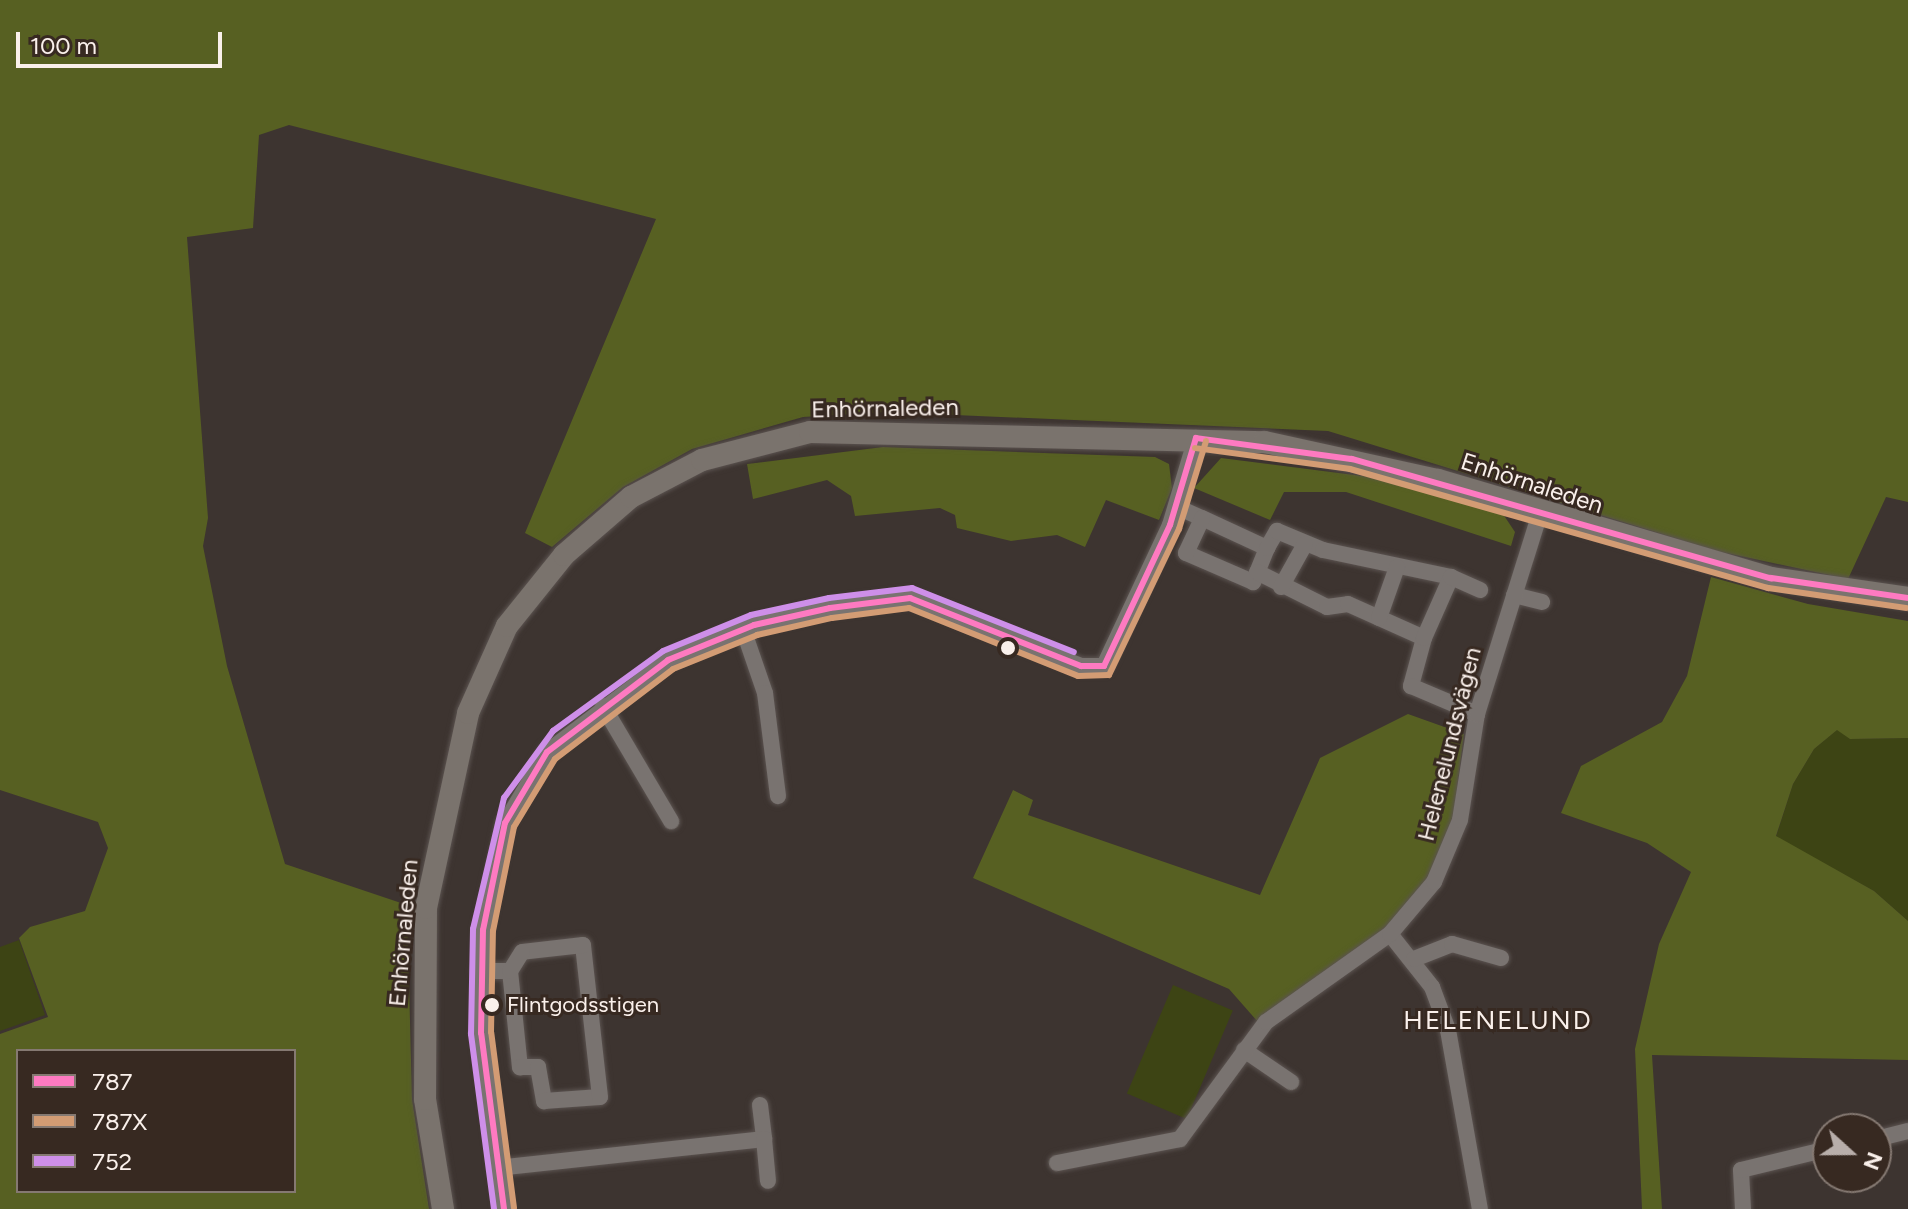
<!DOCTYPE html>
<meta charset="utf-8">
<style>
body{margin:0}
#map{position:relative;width:1908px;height:1209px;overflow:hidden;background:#3d3430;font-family:Figtree,sans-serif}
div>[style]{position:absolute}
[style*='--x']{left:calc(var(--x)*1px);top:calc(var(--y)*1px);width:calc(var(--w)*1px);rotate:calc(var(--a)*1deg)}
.green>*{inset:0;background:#3d4414;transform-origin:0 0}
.forest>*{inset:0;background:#576022}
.roads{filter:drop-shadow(0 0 2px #5b5350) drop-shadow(0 0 2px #5b5350)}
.street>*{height:16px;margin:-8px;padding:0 8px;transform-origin:8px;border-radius:8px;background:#797370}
.secondary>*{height:22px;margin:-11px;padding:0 11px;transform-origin:11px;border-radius:11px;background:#7a736d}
.bus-1>*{height:6px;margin:-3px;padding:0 3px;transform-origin:3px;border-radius:3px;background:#fe7ac1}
.bus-2>*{height:6px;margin:-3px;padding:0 3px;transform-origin:3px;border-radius:3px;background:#d39c74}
.bus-3>*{height:6px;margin:-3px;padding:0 3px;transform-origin:3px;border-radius:3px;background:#ce8fe9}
.dots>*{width:22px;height:22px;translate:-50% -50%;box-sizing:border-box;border:4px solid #372921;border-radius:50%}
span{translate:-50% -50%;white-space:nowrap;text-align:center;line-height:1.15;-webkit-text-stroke:6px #372921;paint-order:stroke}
.bus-label{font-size:22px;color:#faf0eb}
.left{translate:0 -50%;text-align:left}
.street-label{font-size:24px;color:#faf0eb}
.neighbourhood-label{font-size:26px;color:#faf0eb;letter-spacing:2px}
.legend{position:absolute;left:16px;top:1049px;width:280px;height:144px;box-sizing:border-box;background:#372921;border:2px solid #857972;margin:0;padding:10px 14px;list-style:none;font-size:24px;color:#faf0eb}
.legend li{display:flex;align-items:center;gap:16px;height:40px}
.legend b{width:40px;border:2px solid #857972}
.north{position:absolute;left:1812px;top:1113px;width:80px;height:80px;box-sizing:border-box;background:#372921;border:2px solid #857972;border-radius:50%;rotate:111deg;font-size:22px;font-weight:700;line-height:32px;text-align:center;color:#faf0eb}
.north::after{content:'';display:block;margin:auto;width:28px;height:36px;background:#b8aeaa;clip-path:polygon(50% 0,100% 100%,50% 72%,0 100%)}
.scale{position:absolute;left:16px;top:32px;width:206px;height:36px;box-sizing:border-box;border:4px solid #faf0eb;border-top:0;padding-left:10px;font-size:24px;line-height:28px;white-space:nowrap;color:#faf0eb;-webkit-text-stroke:6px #372921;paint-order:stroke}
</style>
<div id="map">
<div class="green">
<div style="clip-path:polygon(1838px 729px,1850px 739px,1908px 738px,1908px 921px,1874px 891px,1776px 837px,1793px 784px,1814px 749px)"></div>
<div style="clip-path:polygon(19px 940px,45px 1015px,0 1031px,0 947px)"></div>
<div style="left:1173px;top:985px;width:65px;height:118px;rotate:23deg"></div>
</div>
<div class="forest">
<div style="clip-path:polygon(evenodd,0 0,1908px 0,1908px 502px,1886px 497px,1848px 579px,1717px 551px,1328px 431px,887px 412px,803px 417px,692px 449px,623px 487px,552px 547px,525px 533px,656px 219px,289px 125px,259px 135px,253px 228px,187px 237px,208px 518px,203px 546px,227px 666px,285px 864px,407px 905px,412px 1099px,429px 1209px,0 1209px,0 1034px,48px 1017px,19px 938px,30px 927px,85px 911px,108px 848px,98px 822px,0 790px,0 0,18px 1051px,294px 1051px,294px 1191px,18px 1191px,18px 1051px)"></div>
<div style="clip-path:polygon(883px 447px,1155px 457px,1169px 464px,1172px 488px,1159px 520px,1106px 500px,1085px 547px,1057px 535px,1011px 541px,957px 528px,955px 515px,940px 508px,855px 516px,851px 496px,827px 480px,753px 499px,747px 464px)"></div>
<div style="clip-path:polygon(1221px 458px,1386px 479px,1503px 514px,1515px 532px,1511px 546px,1346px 492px,1284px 492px,1270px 520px,1194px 488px)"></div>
<div style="clip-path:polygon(1711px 577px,1808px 604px,1908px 621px,1908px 738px,1850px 739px,1837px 730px,1814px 749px,1793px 784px,1776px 836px,1874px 891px,1908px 921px,1908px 1060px,1652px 1055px,1662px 1209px,1642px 1209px,1635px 1049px,1659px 944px,1691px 872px,1647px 843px,1561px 813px,1581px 766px,1662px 722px,1687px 676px)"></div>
<div style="clip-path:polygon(1408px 714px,1464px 734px,1453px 819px,1429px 878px,1384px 930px,1258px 1022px,1229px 989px,973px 878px,1013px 790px,1033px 800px,1028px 815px,1260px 895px,1320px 758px)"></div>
</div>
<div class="roads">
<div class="street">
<div style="--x:1177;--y:507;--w:27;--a:24"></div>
<div style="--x:1202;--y:518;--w:72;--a:24.8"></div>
<div style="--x:1267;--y:548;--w:37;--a:112"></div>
<div style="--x:1253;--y:582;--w:73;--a:-156.6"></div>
<div style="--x:1186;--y:553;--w:38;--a:-65"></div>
<div style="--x:1267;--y:548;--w:20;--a:-60"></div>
<div style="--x:1277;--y:531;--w:50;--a:22.4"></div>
<div style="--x:1323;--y:550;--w:131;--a:11.9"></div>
<div style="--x:1257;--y:572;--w:78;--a:26.6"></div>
<div style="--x:1327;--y:607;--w:21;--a:-8"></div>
<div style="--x:1348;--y:604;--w:83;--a:24.1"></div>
<div style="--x:1424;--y:638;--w:50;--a:105.2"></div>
<div style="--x:1411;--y:686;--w:72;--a:23"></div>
<div style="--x:1281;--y:587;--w:49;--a:-60.8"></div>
<div style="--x:1514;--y:595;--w:29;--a:14"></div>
<div style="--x:1379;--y:618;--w:54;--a:-70.6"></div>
<div style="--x:743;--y:629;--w:68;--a:71"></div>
<div style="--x:765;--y:693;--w:104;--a:82.8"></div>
<div style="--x:1424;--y:638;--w:67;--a:-66.1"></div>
<div style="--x:1451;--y:577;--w:32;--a:24"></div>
<div style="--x:603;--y:706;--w:134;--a:59.4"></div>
<div style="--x:1390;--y:934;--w:68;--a:51.6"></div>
<div style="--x:1432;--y:987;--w:46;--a:69.6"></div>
<div style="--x:1448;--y:1030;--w:182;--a:79.9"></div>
<div style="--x:1414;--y:959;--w:41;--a:-21.5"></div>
<div style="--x:1452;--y:944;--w:51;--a:15.9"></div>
<div style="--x:480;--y:971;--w:30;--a:0"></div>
<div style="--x:510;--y:971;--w:97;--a:84.1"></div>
<div style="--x:520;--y:1067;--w:18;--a:0"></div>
<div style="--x:538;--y:1067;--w:35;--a:80"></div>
<div style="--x:544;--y:1101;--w:56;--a:-4.1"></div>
<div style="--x:600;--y:1097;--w:153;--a:-96.4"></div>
<div style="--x:583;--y:945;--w:61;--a:173.5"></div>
<div style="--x:522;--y:952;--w:22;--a:122"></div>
<div style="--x:1244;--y:1050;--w:57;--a:34.2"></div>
<div style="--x:760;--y:1105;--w:34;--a:83"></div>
<div style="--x:1876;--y:1139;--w:33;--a:-14"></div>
<div style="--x:1057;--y:1163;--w:125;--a:-11"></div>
<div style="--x:1180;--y:1139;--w:145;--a:-53.7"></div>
<div style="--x:1266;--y:1022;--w:152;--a:-35.4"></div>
<div style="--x:1390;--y:934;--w:68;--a:-49.8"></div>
<div style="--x:1434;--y:882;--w:67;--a:-67.2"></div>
<div style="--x:1460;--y:820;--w:107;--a:-80.9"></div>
<div style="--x:1477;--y:714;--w:211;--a:-72.6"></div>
<div style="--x:497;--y:1168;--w:269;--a:-6.2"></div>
<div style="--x:764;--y:1139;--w:42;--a:84.6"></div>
<div style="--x:504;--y:1209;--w:177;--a:-97.4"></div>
<div style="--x:481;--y:1033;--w:103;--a:-88.9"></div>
<div style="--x:483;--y:930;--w:109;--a:-78.4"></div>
<div style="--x:505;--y:823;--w:82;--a:-59.4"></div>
<div style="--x:547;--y:752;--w:152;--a:-37.2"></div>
<div style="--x:668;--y:660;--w:93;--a:-22.1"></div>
<div style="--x:754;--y:625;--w:78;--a:-12.6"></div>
<div style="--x:830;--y:608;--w:81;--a:-7.1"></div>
<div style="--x:910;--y:598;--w:184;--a:21.7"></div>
<div style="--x:1081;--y:666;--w:23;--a:0"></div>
<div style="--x:1104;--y:666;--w:156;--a:-64.9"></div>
<div style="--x:1170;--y:525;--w:91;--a:-73.4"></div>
<div style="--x:1743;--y:1209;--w:39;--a:-93"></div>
<div style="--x:1741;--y:1170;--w:89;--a:-13.6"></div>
</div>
<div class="secondary">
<div style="--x:443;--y:1209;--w:111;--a:-99.3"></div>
<div style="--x:425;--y:1099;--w:191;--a:-89.7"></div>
<div style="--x:426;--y:908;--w:199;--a:-77.8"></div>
<div style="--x:468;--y:713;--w:95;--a:-65.9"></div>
<div style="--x:507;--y:626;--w:91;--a:-51.2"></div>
<div style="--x:564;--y:555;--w:89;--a:-40.9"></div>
<div style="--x:631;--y:497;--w:80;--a:-27.5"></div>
<div style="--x:702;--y:460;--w:112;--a:-14.5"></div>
<div style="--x:810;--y:432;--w:455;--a:1.3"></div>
<div style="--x:1265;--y:442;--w:177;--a:12.4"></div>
<div style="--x:1438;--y:480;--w:347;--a:16.4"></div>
<div style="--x:1771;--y:578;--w:138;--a:8.3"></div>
</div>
</div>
<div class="bus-1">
<div style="--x:1196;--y:438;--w:157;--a:7.7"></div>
<div style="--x:1352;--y:459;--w:436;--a:15.9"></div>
<div style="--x:1771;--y:578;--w:138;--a:8.3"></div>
<div style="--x:504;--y:1209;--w:177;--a:-97.4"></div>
<div style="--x:481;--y:1033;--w:103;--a:-88.9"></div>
<div style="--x:483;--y:930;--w:109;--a:-78.4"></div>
<div style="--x:505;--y:823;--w:82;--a:-59.4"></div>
<div style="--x:547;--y:752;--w:152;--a:-37.2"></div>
<div style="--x:668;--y:660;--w:93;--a:-22.1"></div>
<div style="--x:754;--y:625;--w:78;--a:-12.6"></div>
<div style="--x:830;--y:608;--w:81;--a:-7.1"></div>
<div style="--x:910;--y:598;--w:184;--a:21.7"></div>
<div style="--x:1081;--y:666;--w:23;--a:0"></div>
<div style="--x:1104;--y:666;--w:156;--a:-64.9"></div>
<div style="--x:1170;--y:525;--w:91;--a:-73.4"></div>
</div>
<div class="bus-2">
<div style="--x:1195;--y:448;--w:156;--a:7.7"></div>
<div style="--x:1350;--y:469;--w:435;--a:15.9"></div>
<div style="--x:1768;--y:588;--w:140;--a:8.2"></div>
<div style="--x:514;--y:1208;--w:177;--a:-97.4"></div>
<div style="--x:491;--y:1032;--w:101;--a:-88.9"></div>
<div style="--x:493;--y:931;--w:106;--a:-78.6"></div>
<div style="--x:514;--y:827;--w:79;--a:-58.9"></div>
<div style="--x:555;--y:759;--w:148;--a:-37.3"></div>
<div style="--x:673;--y:669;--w:91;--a:-22"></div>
<div style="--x:757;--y:635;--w:77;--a:-12.8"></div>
<div style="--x:832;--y:618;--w:78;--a:-7.4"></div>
<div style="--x:909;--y:608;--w:182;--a:21.9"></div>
<div style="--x:1078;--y:676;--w:31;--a:-2"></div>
<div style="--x:1109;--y:675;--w:162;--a:-64.4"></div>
<div style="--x:1179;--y:529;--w:92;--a:-72.9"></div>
</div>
<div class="bus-3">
<div style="--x:494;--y:1209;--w:177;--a:-97.5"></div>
<div style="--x:471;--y:1034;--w:105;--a:-88.9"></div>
<div style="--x:473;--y:929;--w:135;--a:-76.7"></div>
<div style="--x:504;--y:798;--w:83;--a:-53.8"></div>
<div style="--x:553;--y:731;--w:136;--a:-36"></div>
<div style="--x:663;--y:651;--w:95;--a:-22.2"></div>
<div style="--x:751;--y:615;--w:80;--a:-12.3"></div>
<div style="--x:829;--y:598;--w:84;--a:-6.9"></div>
<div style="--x:912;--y:588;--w:174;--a:21.6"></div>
</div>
<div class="dots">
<div style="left:1008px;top:648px;background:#faf0eb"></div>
<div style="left:492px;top:1005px;background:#faf0eb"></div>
</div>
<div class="bus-label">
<span class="left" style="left:507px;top:1005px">Flintgodsstigen</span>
</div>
<div class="street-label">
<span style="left:885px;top:408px;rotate:-1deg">Enhörnaleden</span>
<span style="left:1532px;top:483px;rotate:18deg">Enhörnaleden</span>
<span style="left:1449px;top:744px;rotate:-76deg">Helenelundsvägen</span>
<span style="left:403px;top:933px;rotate:-85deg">Enhörnaleden</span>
</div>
<div class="neighbourhood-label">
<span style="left:1498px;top:1021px">HELENELUND</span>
</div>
<ul class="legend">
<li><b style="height:10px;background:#fe7ac1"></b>787</li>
<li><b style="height:10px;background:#d39c74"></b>787X</li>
<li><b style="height:10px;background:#ce8fe9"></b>752</li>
</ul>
<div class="north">N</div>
<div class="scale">100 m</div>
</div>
